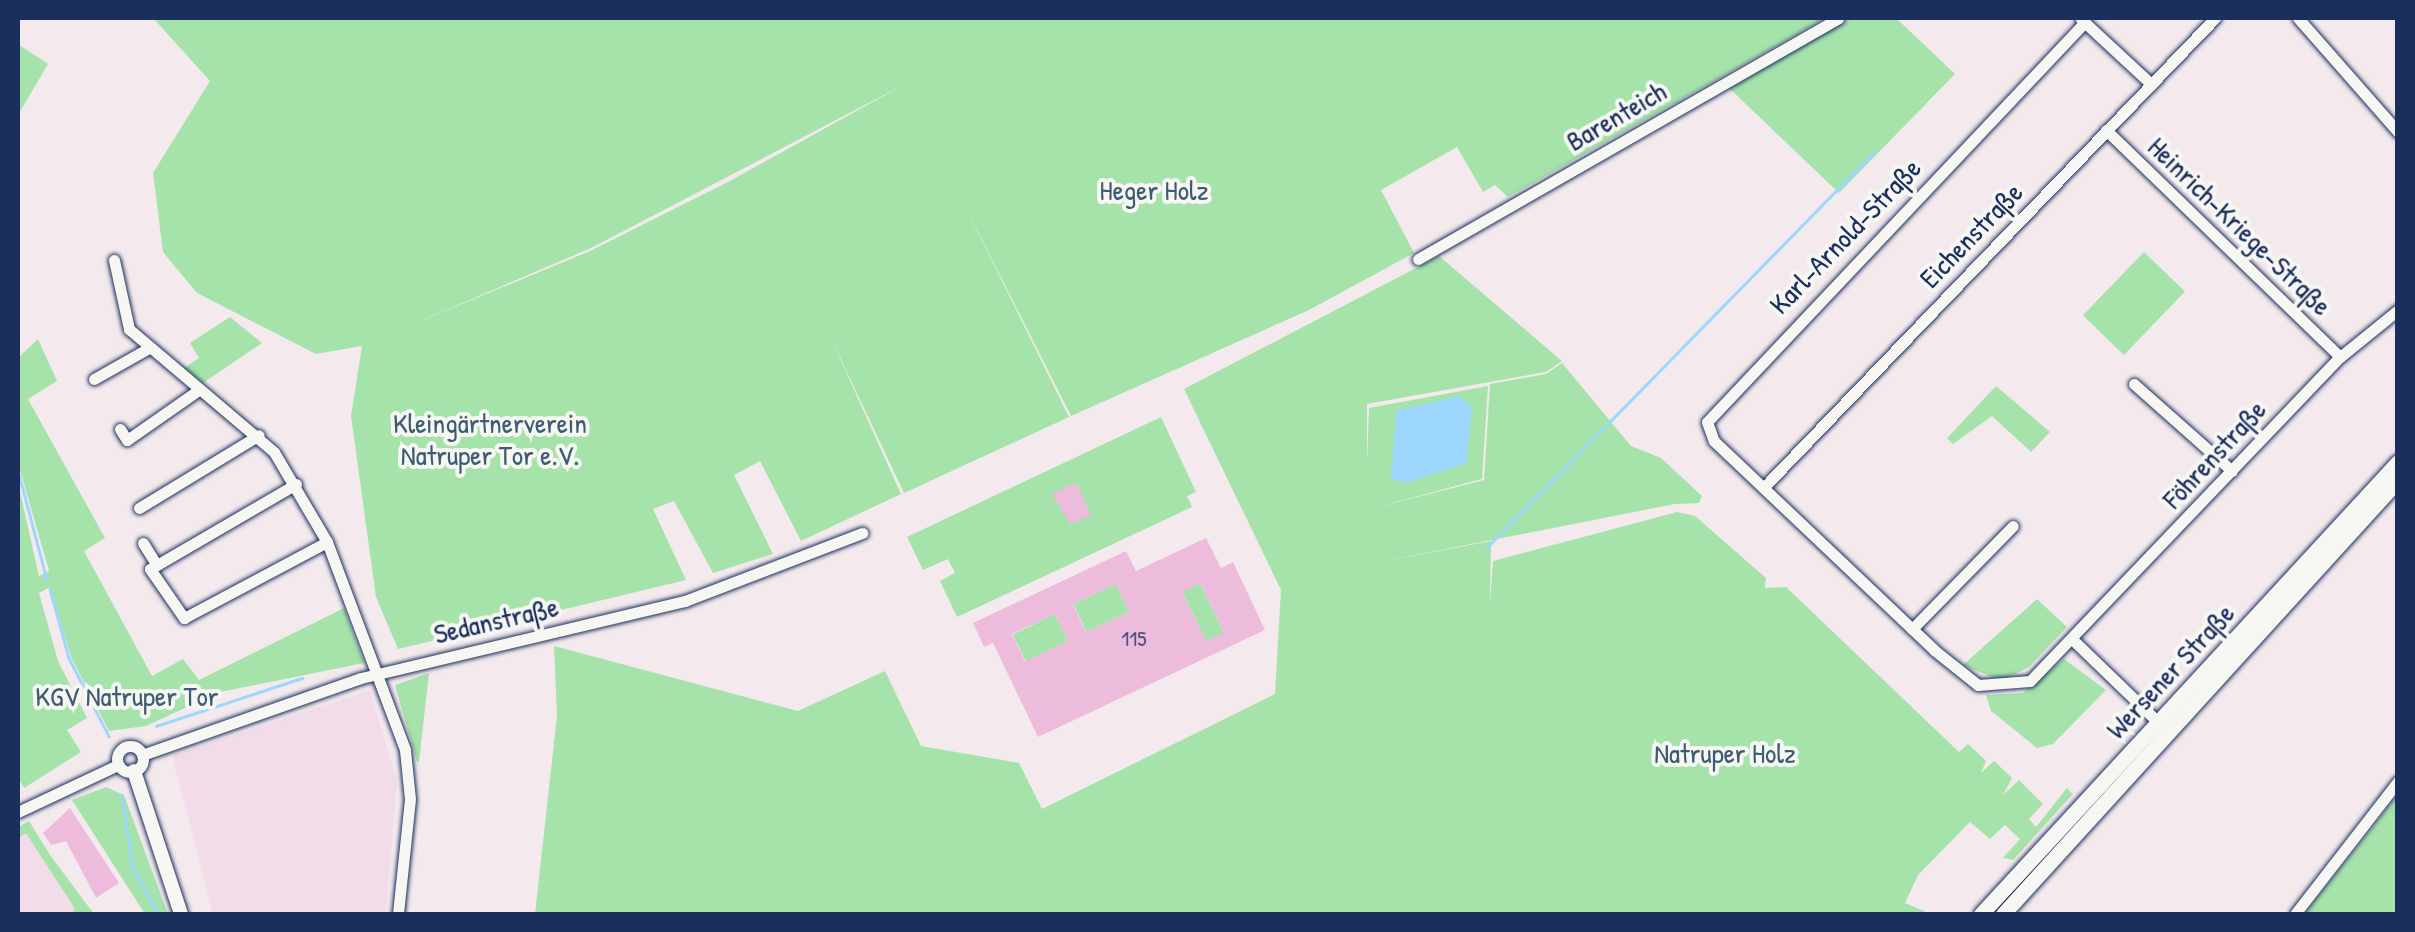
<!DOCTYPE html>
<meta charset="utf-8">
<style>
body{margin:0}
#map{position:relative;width:2415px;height:932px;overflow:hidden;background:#f4eaee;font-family:"Patrick Hand",sans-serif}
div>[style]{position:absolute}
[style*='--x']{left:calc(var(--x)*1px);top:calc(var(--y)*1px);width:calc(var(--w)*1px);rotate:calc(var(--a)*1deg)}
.built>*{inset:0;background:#f2dce9}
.green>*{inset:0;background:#a5e3ab;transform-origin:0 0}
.water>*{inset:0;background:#9dd7fd}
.stream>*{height:2.5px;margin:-1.25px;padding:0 1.25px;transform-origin:1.25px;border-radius:1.25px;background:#9dd7fd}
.building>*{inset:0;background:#edbcdd}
.roads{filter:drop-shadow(0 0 2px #1b2f5e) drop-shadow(0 0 2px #1b2f5e)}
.minor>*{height:11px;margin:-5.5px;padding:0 5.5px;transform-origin:5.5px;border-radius:5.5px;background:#f6f6f2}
.minor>.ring{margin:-5.5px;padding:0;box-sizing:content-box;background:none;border:11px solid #f6f6f2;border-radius:50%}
.tertiary>*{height:14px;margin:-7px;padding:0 7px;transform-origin:7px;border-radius:7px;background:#f6f6f2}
.secondary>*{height:15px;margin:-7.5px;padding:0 7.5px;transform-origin:7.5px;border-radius:7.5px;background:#f6f6f2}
span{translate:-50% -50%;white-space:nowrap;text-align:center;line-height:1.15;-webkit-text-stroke:8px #f6f6f2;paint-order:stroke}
.number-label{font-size:22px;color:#50527e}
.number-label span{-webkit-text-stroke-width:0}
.street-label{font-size:28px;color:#1b2f5e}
.park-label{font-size:28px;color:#3e5c71}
.frame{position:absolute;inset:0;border:20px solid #1b2f5e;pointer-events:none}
</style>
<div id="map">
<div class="built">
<div style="clip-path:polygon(370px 690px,397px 780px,386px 914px,213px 914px,172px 756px)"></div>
<div style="clip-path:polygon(26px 832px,75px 910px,71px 914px,18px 914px,18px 838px)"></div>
</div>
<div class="green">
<div style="clip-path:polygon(evenodd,153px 18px,1825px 18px,1508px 197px,1495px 185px,1483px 192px,1457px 147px,1381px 190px,1414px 253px,1309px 310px,1071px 416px,962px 200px,1069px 417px,904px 493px,829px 334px,901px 494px,801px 541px,760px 461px,734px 475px,773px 554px,713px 573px,674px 501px,653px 509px,686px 580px,398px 649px,376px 597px,351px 416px,362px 346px,316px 354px,197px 293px,163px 252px,153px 173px,210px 81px,153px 18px,905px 84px,728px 182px,590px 251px,404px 328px,591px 248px,905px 84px)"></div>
<div style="clip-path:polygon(1847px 18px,1896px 18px,1955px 74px,1839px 193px,1728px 87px)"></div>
<div style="clip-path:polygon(18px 44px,48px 64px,18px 115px)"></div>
<div style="left:2144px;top:252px;width:57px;height:88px;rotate:44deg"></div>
<div style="clip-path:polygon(1439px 256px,1562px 361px,1546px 372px,1367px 404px,1367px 463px,1369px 408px,1488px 386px,1482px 479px,1366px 510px,1484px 480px,1490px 384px,1546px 374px,1562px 363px,1631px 446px,1661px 458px,1702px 496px,1699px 503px,1675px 504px,1365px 565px,1491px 541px,1490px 604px,1493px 561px,1677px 512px,1695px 516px,1766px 578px,1765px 588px,1786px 587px,1959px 752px,1968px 744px,1986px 761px,1981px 773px,1994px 761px,2012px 778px,2003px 795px,2019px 780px,2043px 804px,2029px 819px,2036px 827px,2067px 788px,2073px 794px,2013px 860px,2003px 858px,2020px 839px,2005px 825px,1990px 839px,1970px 822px,1918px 875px,1905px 903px,1931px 914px,535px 914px,557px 716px,554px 646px,798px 711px,885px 671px,921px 746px,1019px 763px,1042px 809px,1275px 694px,1281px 590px,1184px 389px)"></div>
<div style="clip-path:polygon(230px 317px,262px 343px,203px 383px,184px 368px,199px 358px,190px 343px)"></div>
<div style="clip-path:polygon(38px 339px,57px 381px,28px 399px,105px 538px,84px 551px,152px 676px,183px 659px,199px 680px,344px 608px,364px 663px,220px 692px,146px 726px,109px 731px,71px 657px,50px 587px,39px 593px,58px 661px,87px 718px,67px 730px,81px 752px,24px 788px,18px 777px,18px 483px,39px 576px,49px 571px,18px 463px,18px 358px)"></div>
<div style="clip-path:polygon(1996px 386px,2050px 432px,2031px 452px,1992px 416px,1953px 444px,1947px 438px)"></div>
<div style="clip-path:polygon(1161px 417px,1196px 492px,1187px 496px,1192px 507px,957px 617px,940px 581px,955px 573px,948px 559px,923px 570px,907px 537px)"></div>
<div style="left:1200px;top:583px;width:55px;height:20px;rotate:64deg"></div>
<div style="left:1116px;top:584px;width:31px;height:47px;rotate:65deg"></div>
<div style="clip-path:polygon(2037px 599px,2067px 627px,2029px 667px,2001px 681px,1963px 665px)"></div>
<div style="left:1055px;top:614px;width:30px;height:47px;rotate:64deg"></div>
<div style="clip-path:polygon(2064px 659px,2106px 690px,2053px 744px,2037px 748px,1991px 711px,1986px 695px,2023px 693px)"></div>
<div style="clip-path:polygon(429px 673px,419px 762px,417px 762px,395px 685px)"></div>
<div style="clip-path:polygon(106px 787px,124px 795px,168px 914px,145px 914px,72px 800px)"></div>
<div style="clip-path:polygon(2397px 795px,2397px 914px,2304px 914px,2376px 823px)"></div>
<div style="clip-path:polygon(29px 821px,50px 855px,94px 914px,71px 914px,75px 909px,26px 833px,18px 838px,18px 827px)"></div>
</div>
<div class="water">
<div style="clip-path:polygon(1458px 396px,1472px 407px,1466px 463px,1406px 483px,1391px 478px,1396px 411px)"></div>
</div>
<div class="stream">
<div style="--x:18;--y:470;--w:114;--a:75.2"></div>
<div style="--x:1487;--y:547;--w:553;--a:-45.59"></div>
<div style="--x:50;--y:589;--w:72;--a:74.6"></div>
<div style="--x:69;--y:658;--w:88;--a:62.9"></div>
<div style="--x:156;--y:726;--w:154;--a:-18.2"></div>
<div style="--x:122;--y:795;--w:74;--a:81.4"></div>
<div style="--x:133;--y:868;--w:53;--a:60.5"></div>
</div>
<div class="building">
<div style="clip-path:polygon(1076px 483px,1091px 515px,1070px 524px,1052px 494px)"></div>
<div style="clip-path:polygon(evenodd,1206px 538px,1221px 568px,1233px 562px,1265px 630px,1038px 737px,993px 643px,984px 647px,973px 623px,1126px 551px,1136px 571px,1206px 538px,1200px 583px,1224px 632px,1206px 641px,1182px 592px,1200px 583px,1206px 538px,1116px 584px,1129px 612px,1086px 632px,1073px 604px,1116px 584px,1206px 538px,1055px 614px,1068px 641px,1025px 661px,1012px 634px,1055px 614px)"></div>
<div style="clip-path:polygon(70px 808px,119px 883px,96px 898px,66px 841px,51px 845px,43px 833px)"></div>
</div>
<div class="roads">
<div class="minor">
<div style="--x:2298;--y:18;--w:152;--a:48.7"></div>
<div style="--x:2081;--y:19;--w:96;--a:42.9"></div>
<div style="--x:2085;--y:22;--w:550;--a:133.38"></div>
<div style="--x:1707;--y:422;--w:20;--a:70"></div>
<div style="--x:1714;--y:441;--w:303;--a:43.5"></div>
<div style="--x:1934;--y:650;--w:56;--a:38.5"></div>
<div style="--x:1978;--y:685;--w:52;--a:-4.4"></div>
<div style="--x:2030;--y:681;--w:448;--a:-46.3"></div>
<div style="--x:2340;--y:357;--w:75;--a:-39"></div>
<div style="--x:2106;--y:130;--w:326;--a:44.1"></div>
<div style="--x:1418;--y:259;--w:484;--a:-29.8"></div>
<div style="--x:114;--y:260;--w:71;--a:77.7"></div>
<div style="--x:129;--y:329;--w:190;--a:40.3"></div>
<div style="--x:274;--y:452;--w:104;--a:59.5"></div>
<div style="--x:327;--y:542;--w:222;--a:69.4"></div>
<div style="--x:405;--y:750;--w:49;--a:84.2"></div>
<div style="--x:410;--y:799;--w:116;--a:96"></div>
<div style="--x:94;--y:379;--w:61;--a:-29.5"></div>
<div style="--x:2134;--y:384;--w:131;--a:41.6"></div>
<div style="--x:120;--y:429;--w:13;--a:58"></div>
<div style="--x:127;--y:440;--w:89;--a:-34.9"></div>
<div style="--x:296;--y:484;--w:169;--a:149.8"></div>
<div style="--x:150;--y:569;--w:60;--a:55.2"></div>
<div style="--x:184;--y:618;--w:162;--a:-28"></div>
<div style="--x:1764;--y:487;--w:651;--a:-46.12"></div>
<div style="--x:139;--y:508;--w:140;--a:-31.3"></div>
<div style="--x:143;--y:543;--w:26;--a:58"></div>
<div style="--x:1912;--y:629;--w:144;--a:-45.6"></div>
<div style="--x:2073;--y:640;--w:122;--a:44"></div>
<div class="ring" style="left:117px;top:746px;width:15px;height:15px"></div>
<div style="--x:142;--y:755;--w:232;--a:-19.4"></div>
<div style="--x:361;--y:678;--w:333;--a:-13.4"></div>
<div style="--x:685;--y:601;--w:190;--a:-21"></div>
<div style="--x:18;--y:812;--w:110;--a:-25.2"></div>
<div style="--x:2295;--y:914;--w:168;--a:-52.2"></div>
</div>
<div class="tertiary">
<div style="--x:134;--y:771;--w:151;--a:71.8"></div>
</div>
<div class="secondary">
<div style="--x:1981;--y:914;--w:615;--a:-47.31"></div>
<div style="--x:2003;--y:914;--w:587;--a:-47.69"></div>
</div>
</div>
<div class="number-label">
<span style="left:1134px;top:639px">115</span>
</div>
<div class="street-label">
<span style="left:1616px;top:116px;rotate:-30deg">Barenteich</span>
<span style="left:2240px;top:226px;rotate:44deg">Heinrich-Kriege-Straße</span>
<span style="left:1971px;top:235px;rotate:-46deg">Eichenstraße</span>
<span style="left:1845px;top:236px;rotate:-46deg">Karl-Arnold-Straße</span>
<span style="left:2214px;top:454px;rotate:-47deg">Föhrenstraße</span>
<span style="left:496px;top:620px;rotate:-13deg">Sedanstraße</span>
<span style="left:2170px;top:671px;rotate:-47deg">Wersener Straße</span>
</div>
<div class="park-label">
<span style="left:1154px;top:190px">Heger Holz</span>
<span style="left:490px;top:439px">Kleingärtnerverein<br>Natruper Tor e.V.</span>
<span style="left:127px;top:696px">KGV Natruper Tor</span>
<span style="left:1725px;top:753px">Natruper Holz</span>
</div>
<div class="frame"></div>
</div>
